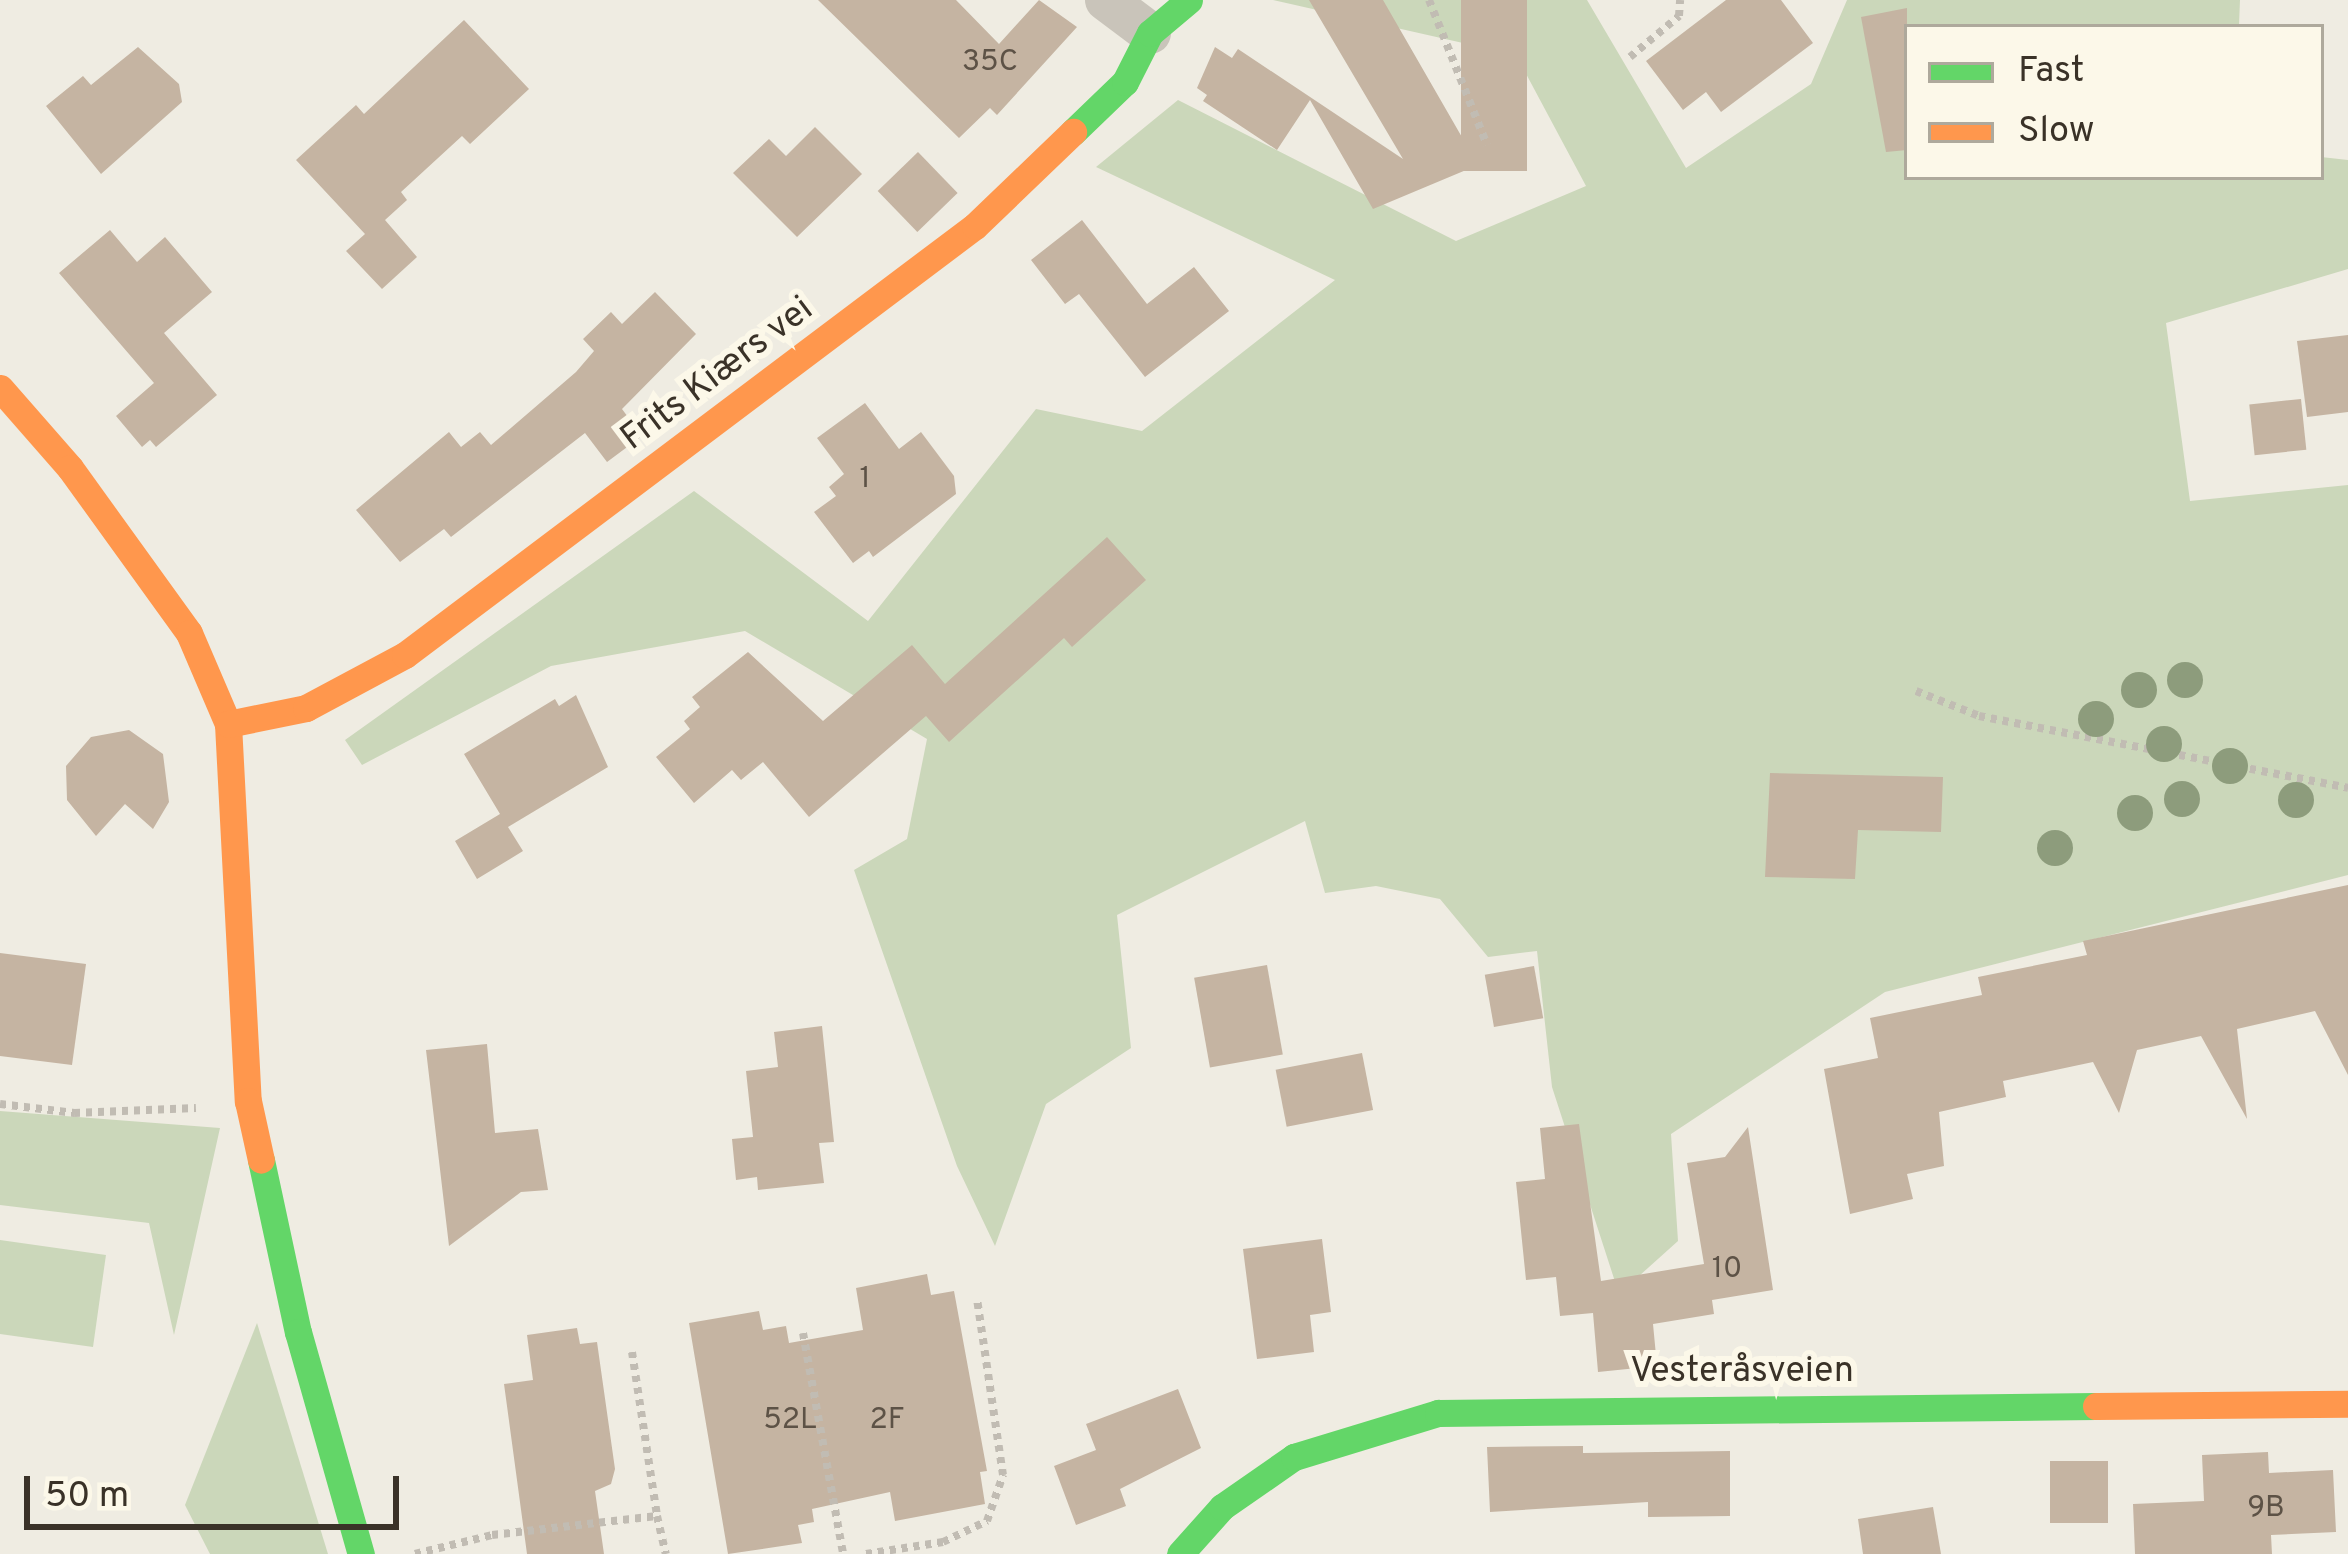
<!DOCTYPE html>
<meta charset="utf-8">
<style>
body{margin:0}
#map{position:relative;width:2348px;height:1554px;overflow:hidden;background:#efece2;font-family:Overpass,sans-serif}
div>[style]{position:absolute}
[style*='--x']{left:calc(var(--x)*1px);top:calc(var(--y)*1px);width:calc(var(--w)*1px);rotate:calc(var(--a)*1deg)}
.green>*{inset:0;background:#cbd7ba;transform-origin:0 0}
.building>*{inset:0;background:#c5b4a2;transform-origin:0 0}
.path>*{height:8px;margin-top:-4px;transform-origin:0;background:repeating-linear-gradient(90deg,#c1bcb3 0 6px,transparent 0 12px)}
.street>*{height:42px;margin:-21px;padding:0 21px;transform-origin:21px;border-radius:21px;background:#c9c4ba}
.fast>*{height:27px;margin:-13.5px;padding:0 13.5px;transform-origin:13.5px;border-radius:13.5px;background:#63d668}
.slow>*{height:27px;margin:-13.5px;padding:0 13.5px;transform-origin:13.5px;border-radius:13.5px;background:#ff974d}
.trees>*{width:36px;height:36px;margin:-18px;border-radius:50%;background:#8d9c7c}
span{translate:-50% -50%;white-space:nowrap;text-align:center;line-height:1.15;-webkit-text-stroke:12px #fcf8e9;paint-order:stroke}
.number-label{font-size:30px;color:#5d5246}
.number-label span{-webkit-text-stroke-width:0}
.street-label{font-size:36px;color:#3a3228}
.legend{position:absolute;left:1904px;top:24px;width:420px;height:156px;box-sizing:border-box;background:#fcf8e9;border:3px solid #aea99c;margin:0;padding:15px 21px;list-style:none;font-size:36px;color:#3a3228}
.legend li{display:flex;align-items:center;gap:24px;height:60px}
.legend b{width:60px;border:3px solid #aea99c}
.scale{position:absolute;left:24px;top:1476px;width:375px;height:54px;box-sizing:border-box;border:6px solid #3a3228;border-top:0;padding-left:15px;font-size:36px;line-height:42px;white-space:nowrap;color:#3a3228;-webkit-text-stroke:9px #fcf8e9;paint-order:stroke}
</style>
<div id="map">
<div class="green">
<div style="clip-path:polygon(1273px 0,1587px 0,1686px 168px,1811px 84px,1847px 0,2240px 0,2239px 25px,2232px 27px,1907px 27px,1907px 177px,2321px 177px,2321px 157px,2348px 160px,2348px 269px,2166px 323px,2190px 501px,2348px 485px,2348px 875px,1885px 992px,1671px 1134px,1678px 1241px,1619px 1294px,1552px 1087px,1537px 951px,1488px 957px,1440px 899px,1376px 886px,1325px 893px,1305px 821px,1117px 915px,1131px 1048px,1046px 1104px,995px 1246px,957px 1166px,854px 870px,907px 839px,927px 739px,745px 631px,551px 666px,362px 765px,345px 740px,694px 491px,868px 621px,1036px 409px,1142px 431px,1335px 280px,1096px 167px,1178px 100px,1456px 241px,1586px 186px,1516px 55px)"></div>
<div style="clip-path:polygon(0 1111px,220px 1128px,174px 1335px,149px 1223px,0 1205px)"></div>
<div style="left:0;top:1240px;width:107px;height:93px;rotate:8deg"></div>
<div style="clip-path:polygon(257px 1323px,328px 1554px,210px 1554px,185px 1505px)"></div>
</div>
<div class="building">
<div style="clip-path:polygon(818px 0,956px 0,999px 44px,1039px 0,1077px 27px,997px 115px,990px 108px,959px 138px)"></div>
<div style="clip-path:polygon(1309px 0,1383px 0,1478px 165px,1373px 209px,1310px 100px,1277px 150px,1203px 101px,1207px 95px,1197px 88px,1215px 47px,1232px 58px,1238px 49px,1403px 159px)"></div>
<div style="left:1461px;top:0;width:66px;height:171px"></div>
<div style="clip-path:polygon(1726px 0,1781px 0,1813px 43px,1721px 112px,1706px 92px,1683px 110px,1646px 61px)"></div>
<div style="clip-path:polygon(1907px 8px,1907px 150px,1886px 152px,1861px 17px)"></div>
<div style="clip-path:polygon(464px 20px,529px 89px,470px 144px,462px 136px,401px 192px,407px 200px,385px 220px,417px 257px,382px 289px,346px 251px,365px 234px,296px 160px,356px 105px,364px 114px)"></div>
<div style="clip-path:polygon(138px 47px,179px 84px,182px 102px,101px 174px,46px 106px,83px 76px,91px 85px)"></div>
<div style="clip-path:polygon(815px 127px,862px 174px,797px 237px,733px 173px,769px 139px,786px 156px)"></div>
<div style="left:918px;top:152px;width:57px;height:56px;rotate:46deg"></div>
<div style="clip-path:polygon(1082px 220px,1147px 304px,1194px 267px,1229px 311px,1145px 377px,1079px 294px,1065px 304px,1031px 260px)"></div>
<div style="clip-path:polygon(110px 230px,137px 262px,165px 237px,212px 292px,164px 333px,217px 395px,156px 447px,150px 440px,142px 447px,116px 416px,154px 383px,59px 273px)"></div>
<div style="clip-path:polygon(655px 292px,696px 334px,622px 409px,642px 436px,607px 462px,585px 433px,451px 537px,444px 529px,400px 562px,356px 510px,449px 432px,461px 447px,480px 432px,491px 445px,576px 372px,594px 351px,583px 339px,611px 312px,622px 324px)"></div>
<div style="clip-path:polygon(2348px 335px,2348px 412px,2307px 417px,2297px 341px)"></div>
<div style="left:2301px;top:399px;width:51px;height:52px;rotate:84deg"></div>
<div style="clip-path:polygon(865px 403px,899px 449px,921px 432px,954px 476px,956px 494px,873px 557px,869px 551px,853px 563px,814px 512px,836px 496px,829px 487px,844px 474px,817px 438px)"></div>
<div style="clip-path:polygon(1107px 537px,1146px 580px,1072px 647px,1064px 638px,949px 742px,926px 716px,809px 817px,763px 762px,741px 780px,732px 770px,694px 803px,656px 757px,690px 729px,684px 721px,700px 707px,692px 697px,748px 652px,823px 721px,912px 645px,945px 684px)"></div>
<div style="clip-path:polygon(576px 695px,608px 767px,508px 827px,523px 851px,477px 879px,455px 841px,500px 814px,464px 754px,555px 699px,559px 706px)"></div>
<div style="clip-path:polygon(129px 730px,163px 754px,169px 802px,153px 829px,125px 804px,96px 836px,67px 800px,66px 766px,91px 737px)"></div>
<div style="clip-path:polygon(1770px 773px,1943px 777px,1941px 832px,1858px 830px,1855px 879px,1765px 877px)"></div>
<div style="clip-path:polygon(2348px 885px,2348px 1075px,2315px 1011px,2237px 1029px,2247px 1119px,2201px 1036px,2137px 1050px,2119px 1113px,2093px 1062px,2003px 1081px,2006px 1097px,1939px 1112px,1944px 1166px,1907px 1174px,1913px 1199px,1850px 1214px,1824px 1069px,1878px 1058px,1870px 1018px,1982px 995px,1978px 977px,2087px 955px,2083px 941px)"></div>
<div style="clip-path:polygon(0 953px,86px 964px,72px 1065px,0 1056px)"></div>
<div style="left:1267px;top:965px;width:91px;height:74px;rotate:80deg"></div>
<div style="left:1534px;top:966px;width:53px;height:50px;rotate:80deg"></div>
<div style="clip-path:polygon(822px 1026px,834px 1142px,819px 1143px,824px 1183px,758px 1190px,757px 1177px,736px 1180px,732px 1139px,753px 1137px,746px 1071px,778px 1067px,774px 1032px)"></div>
<div style="clip-path:polygon(487px 1044px,495px 1133px,538px 1129px,548px 1190px,521px 1192px,449px 1246px,426px 1050px)"></div>
<div style="left:1362px;top:1053px;width:58px;height:88px;rotate:79deg"></div>
<div style="clip-path:polygon(1579px 1124px,1601px 1281px,1704px 1264px,1687px 1163px,1725px 1157px,1748px 1127px,1773px 1290px,1712px 1300px,1714px 1314px,1653px 1324px,1657px 1366px,1598px 1372px,1593px 1313px,1560px 1316px,1556px 1277px,1526px 1280px,1516px 1182px,1545px 1179px,1540px 1128px)"></div>
<div style="clip-path:polygon(1322px 1239px,1331px 1312px,1310px 1315px,1314px 1352px,1257px 1359px,1243px 1249px)"></div>
<div style="clip-path:polygon(927px 1274px,931px 1295px,954px 1291px,987px 1471px,980px 1472px,985px 1504px,895px 1521px,890px 1492px,812px 1509px,814px 1522px,798px 1525px,802px 1543px,728px 1554px,689px 1323px,759px 1311px,763px 1330px,786px 1326px,789px 1343px,863px 1330px,856px 1288px)"></div>
<div style="clip-path:polygon(577px 1328px,580px 1344px,597px 1342px,615px 1469px,611px 1484px,595px 1491px,604px 1554px,527px 1554px,504px 1384px,533px 1380px,527px 1335px)"></div>
<div style="clip-path:polygon(1178px 1389px,1201px 1448px,1120px 1489px,1126px 1506px,1076px 1525px,1054px 1466px,1096px 1450px,1086px 1424px)"></div>
<div style="clip-path:polygon(1583px 1446px,1583px 1453px,1730px 1451px,1730px 1516px,1648px 1517px,1648px 1502px,1490px 1512px,1487px 1447px)"></div>
<div style="clip-path:polygon(2268px 1452px,2269px 1473px,2333px 1470px,2336px 1532px,2271px 1535px,2272px 1554px,2135px 1554px,2133px 1504px,2204px 1501px,2202px 1455px)"></div>
<div style="left:2108px;top:1461px;width:62px;height:58px;rotate:90deg"></div>
<div style="clip-path:polygon(1933px 1507px,1941px 1554px,1863px 1554px,1858px 1519px)"></div>
</div>
<div class="path">
<div style="--x:1429;--y:0;--w:156;--a:68.2"></div>
<div style="--x:1630;--y:57;--w:64;--a:-39.9"></div>
<div style="--x:1679;--y:16;--w:16;--a:-86"></div>
<div style="--x:1916;--y:691;--w:68;--a:21.6"></div>
<div style="--x:1979;--y:716;--w:376;--a:11"></div>
<div style="--x:0;--y:1104;--w:75;--a:6.9"></div>
<div style="--x:74;--y:1113;--w:122;--a:-2.3"></div>
<div style="--x:803;--y:1333;--w:225;--a:79.7"></div>
<div style="--x:632;--y:1352;--w:166;--a:81.3"></div>
<div style="--x:415;--y:1554;--w:79;--a:-13.9"></div>
<div style="--x:492;--y:1535;--w:166;--a:-6.6"></div>
<div style="--x:657;--y:1516;--w:39;--a:77"></div>
<div style="--x:866;--y:1554;--w:78;--a:-8.9"></div>
<div style="--x:943;--y:1542;--w:49;--a:-25.5"></div>
<div style="--x:987;--y:1521;--w:49;--a:-70.8"></div>
<div style="--x:1003;--y:1475;--w:178;--a:-98.4"></div>
</div>
<div class="street">
<div style="--x:1106;--y:0;--w:55;--a:36.9"></div>
</div>
<div class="fast">
<div style="--x:1073;--y:132;--w:72;--a:-43.9"></div>
<div style="--x:1125;--y:82;--w:55;--a:-63"></div>
<div style="--x:1150;--y:33;--w:51;--a:-40.2"></div>
<div style="--x:261;--y:1160;--w:176;--a:77.9"></div>
<div style="--x:298;--y:1332;--w:231;--a:74.2"></div>
<div style="--x:1180;--y:1554;--w:63;--a:-48.2"></div>
<div style="--x:1222;--y:1507;--w:88;--a:-34.8"></div>
<div style="--x:1294;--y:1457;--w:151;--a:-17"></div>
<div style="--x:1438;--y:1413;--w:658;--a:-0.61"></div>
</div>
<div class="slow">
<div style="--x:0;--y:388;--w:106;--a:48.8"></div>
<div style="--x:70;--y:468;--w:203;--a:54.2"></div>
<div style="--x:189;--y:633;--w:99;--a:66.8"></div>
<div style="--x:228;--y:724;--w:378;--a:87"></div>
<div style="--x:248;--y:1101;--w:60;--a:77.6"></div>
<div style="--x:228;--y:724;--w:80;--a:-11.6"></div>
<div style="--x:306;--y:708;--w:112;--a:-28.2"></div>
<div style="--x:405;--y:655;--w:713;--a:-36.97"></div>
<div style="--x:975;--y:226;--w:136;--a:-43.8"></div>
<div style="--x:2096;--y:1406;--w:252;--a:-0.5"></div>
</div>
<div class="trees">
<div style="left:2185px;top:680px"></div>
<div style="left:2139px;top:690px"></div>
<div style="left:2096px;top:719px"></div>
<div style="left:2164px;top:744px"></div>
<div style="left:2230px;top:766px"></div>
<div style="left:2182px;top:799px"></div>
<div style="left:2296px;top:800px"></div>
<div style="left:2135px;top:813px"></div>
<div style="left:2055px;top:848px"></div>
</div>
<div class="number-label">
<span style="left:990px;top:63px">35C</span>
<span style="left:865px;top:480px">1</span>
<span style="left:1727px;top:1270px">10</span>
<span style="left:790px;top:1421px">52L</span>
<span style="left:887px;top:1421px">2F</span>
<span style="left:2266px;top:1509px">9B</span>
</div>
<div class="street-label">
<span style="left:718px;top:375px;rotate:-37deg">Frits Kiærs vei</span>
<span style="left:1742px;top:1373px">Vesteråsveien</span>
</div>
<ul class="legend">
<li><b style="height:15px;background:#63d668"></b>Fast</li>
<li><b style="height:15px;background:#ff974d"></b>Slow</li>
</ul>
<div class="scale">50 m</div>
</div>
